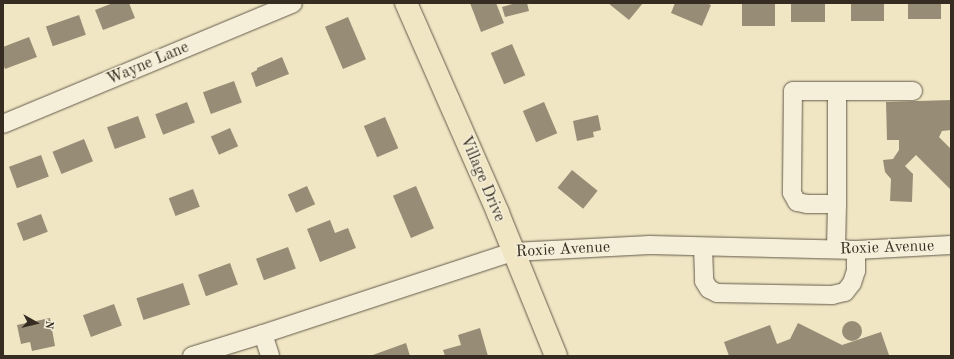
<!DOCTYPE html>
<style>
body{margin:0}
#map{position:relative;width:954px;height:359px;overflow:hidden;background:#f0e6c4;font-family:"Old Standard TT",serif}
div>[style]{position:absolute}
[style*='--x']{left:calc(var(--x)*1px);top:calc(var(--y)*1px);width:calc(var(--w)*1px);rotate:calc(var(--a)*1deg)}
.building>*{inset:0;background:#978d76;transform-origin:0 0}
.round{border-radius:50%}
.roads{filter:drop-shadow(0 0 1px #645a4a) drop-shadow(0 0 1px #645a4a)}
.minor>*{height:18px;margin:-9px;padding:0 9px;transform-origin:9px;border-radius:9px;background:#f5efd9}
.major>*{height:22px;margin:-11px;padding:0 11px;transform-origin:11px;border-radius:11px;background:#f0e6c4}
span{translate:-50% -50%;white-space:nowrap;text-align:center;line-height:1.15;-webkit-text-stroke:3px #f5efd9;paint-order:stroke}
.street-label{font-size:16px;color:#362c21}
.frame{position:absolute;inset:0;border:4px solid #362c21;pointer-events:none}
.north{position:absolute;left:16px;top:303px;width:40px;height:40px;-webkit-text-stroke:3px #f5efd9;paint-order:stroke;rotate:98deg;font-size:11px;font-weight:700;line-height:16px;text-align:center;color:#362c21}
.north::after{content:'';display:block;margin:auto;width:14px;height:18px;background:#362c21;clip-path:polygon(50% 0,100% 100%,50% 72%,0 100%)}
</style>
<div id="map">
<div class="building">
<div style="clip-path:polygon(113px 3px,129px 3px,135px 18px,103px 30px,95px 10px)"></div>
<div style="clip-path:polygon(470px 3px,496px 3px,504px 23px,481px 32px)"></div>
<div style="clip-path:polygon(516px 3px,527px 3px,529px 11px,505px 17px,502px 7px)"></div>
<div style="clip-path:polygon(608px 3px,643px 3px,629px 20px)"></div>
<div style="clip-path:polygon(675px 3px,706px 3px,711px 5px,702px 26px,671px 13px)"></div>
<div style="left:742px;top:3px;width:33px;height:23px"></div>
<div style="left:791px;top:3px;width:34px;height:19px"></div>
<div style="left:851px;top:3px;width:33px;height:18px"></div>
<div style="left:908px;top:3px;width:33px;height:16px"></div>
<div style="left:79px;top:15px;width:21px;height:35px;rotate:71deg"></div>
<div style="left:348px;top:17px;width:46px;height:25px;rotate:67deg"></div>
<div style="clip-path:polygon(29px 37px,37px 57px,5px 69px,3px 64px,3px 47px)"></div>
<div style="left:512px;top:44px;width:34px;height:23px;rotate:67deg"></div>
<div style="clip-path:polygon(282px 57px,289px 74px,256px 87px,251px 73px,257px 70px,257px 68px)"></div>
<div style="left:234px;top:81px;width:23px;height:33px;rotate:70deg"></div>
<div style="clip-path:polygon(951px 100px,951px 130px,942px 131px,939px 137px,951px 149px,951px 190px,916px 155px,905px 166px,913px 174px,912px 202px,890px 201px,891px 179px,885px 172px,883px 160px,893px 159px,899px 150px,899px 140px,887px 140px,886px 102px)"></div>
<div style="left:187px;top:102px;width:22px;height:34px;rotate:69deg"></div>
<div style="left:544px;top:102px;width:34px;height:23px;rotate:67deg"></div>
<div style="clip-path:polygon(598px 115px,601px 130px,593px 132px,594px 137px,577px 141px,573px 121px)"></div>
<div style="left:138px;top:116px;width:23px;height:33px;rotate:70deg"></div>
<div style="left:385px;top:117px;width:34px;height:23px;rotate:67deg"></div>
<div style="left:230px;top:128px;width:20px;height:21px;rotate:66deg"></div>
<div style="left:84px;top:139px;width:24px;height:34px;rotate:68deg"></div>
<div style="left:41px;top:155px;width:23px;height:34px;rotate:70deg"></div>
<div style="left:572px;top:170px;width:33px;height:23px;rotate:39deg"></div>
<div style="left:307px;top:186px;width:20px;height:21px;rotate:66deg"></div>
<div style="left:416px;top:186px;width:46px;height:25px;rotate:67deg"></div>
<div style="left:193px;top:189px;width:19px;height:26px;rotate:69deg"></div>
<div style="left:41px;top:214px;width:19px;height:26px;rotate:69deg"></div>
<div style="clip-path:polygon(330px 220px,335px 233px,348px 228px,356px 248px,320px 262px,307px 229px)"></div>
<div style="left:288px;top:247px;width:23px;height:34px;rotate:70deg"></div>
<div style="left:230px;top:263px;width:23px;height:34px;rotate:70deg"></div>
<div style="left:183px;top:283px;width:23px;height:49px;rotate:72deg"></div>
<div style="left:114px;top:304px;width:23px;height:33px;rotate:70deg"></div>
<div style="clip-path:polygon(50px 318px,55px 346px,32px 351px,30px 342px,21px 344px,17px 325px)"></div>
<div class="round" style="left:842px;top:321px;width:20px;height:20px"></div>
<div style="clip-path:polygon(798px 323px,842px 345px,881px 332px,889px 355px,729px 356px,724px 342px,770px 325px,777px 344px,790px 339px)"></div>
<div style="clip-path:polygon(480px 328px,488px 356px,445px 356px,443px 350px,461px 345px,458px 335px)"></div>
<div style="clip-path:polygon(406px 343px,410px 356px,370px 356px)"></div>
</div>
<div class="roads">
<div class="minor">
<div style="--x:837;--y:91;--w:76;--a:0"></div>
<div style="--x:3;--y:124;--w:314;--a:-22.6"></div>
<div style="--x:703;--y:247;--w:34;--a:88"></div>
<div style="--x:704;--y:281;--w:9;--a:58"></div>
<div style="--x:709;--y:289;--w:9;--a:27"></div>
<div style="--x:717;--y:293;--w:115;--a:1"></div>
<div style="--x:832;--y:295;--w:13;--a:-13"></div>
<div style="--x:845;--y:292;--w:11;--a:-52"></div>
<div style="--x:852;--y:283;--w:13;--a:-72"></div>
<div style="--x:856;--y:271;--w:21;--a:-90"></div>
<div style="--x:836;--y:249;--w:45;--a:-88.7"></div>
<div style="--x:837;--y:204;--w:113;--a:-90"></div>
<div style="--x:837;--y:91;--w:44;--a:180"></div>
<div style="--x:793;--y:91;--w:102;--a:90.6"></div>
<div style="--x:792;--y:193;--w:10;--a:61"></div>
<div style="--x:797;--y:202;--w:10;--a:11"></div>
<div style="--x:807;--y:204;--w:30;--a:0"></div>
<div style="--x:263;--y:334;--w:23;--a:72"></div>
<div style="--x:192;--y:356;--w:74;--a:-17.2"></div>
<div style="--x:263;--y:334;--w:263;--a:-18.2"></div>
<div style="--x:513;--y:252;--w:137;--a:-2.9"></div>
<div style="--x:650;--y:245;--w:206;--a:1.4"></div>
<div style="--x:856;--y:250;--w:95;--a:-3"></div>
</div>
<div class="major">
<div style="--x:406;--y:3;--w:229;--a:66.3"></div>
<div style="--x:498;--y:213;--w:154;--a:67.9"></div>
</div>
</div>
<div class="street-label">
<span style="left:148px;top:64px;rotate:-23deg">Wayne Lane</span>
<span style="left:482px;top:179px;rotate:67deg">Village Drive</span>
<span style="left:887px;top:248px;rotate:-2deg">Roxie Avenue</span>
<span style="left:563px;top:250px;rotate:-3deg">Roxie Avenue</span>
</div>
<div class="frame"></div>
<div class="north">N</div>
</div>
